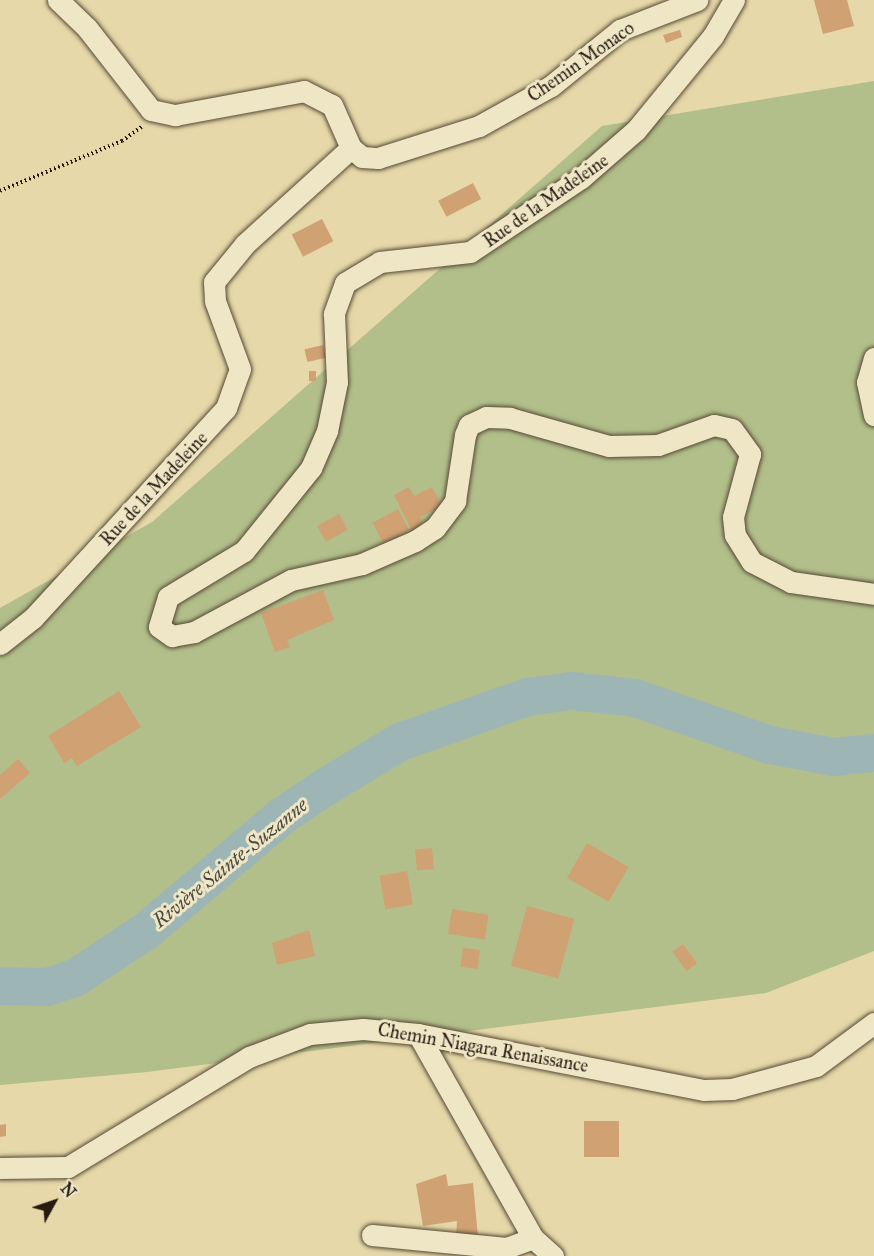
<!DOCTYPE html>
<meta charset="utf-8">
<style>
body{margin:0}
#map{position:relative;width:874px;height:1256px;overflow:hidden;background:#e6d8a8;font-family:"IM FELL Great Primer",serif}
div>[style]{position:absolute}
[style*='--x']{left:calc(var(--x)*1px);top:calc(var(--y)*1px);width:calc(var(--w)*1px);rotate:calc(var(--a)*1deg)}
.green>*{inset:0;background:#b2bf8a}
.river>*{height:38px;margin:-19px;padding:0 19px;transform-origin:19px;border-radius:19px;background:#9db6b5}
.building>*{inset:0;background:#d0a173;transform-origin:0 0}
.path>*{height:4px;margin-top:-2px;transform-origin:0;background:repeating-linear-gradient(90deg,#271a11 0 1.5px,transparent 0 4.5px)}
.roads{filter:drop-shadow(0 0 2px #574a37) drop-shadow(0 0 2px #574a37)}
.street>*{height:21px;margin:-10.5px;padding:0 10.5px;transform-origin:10.5px;border-radius:10.5px;background:#efe6c6}
span{translate:-50% -50%;white-space:nowrap;text-align:center;line-height:1.15;-webkit-text-stroke:6px #efe6c6;paint-order:stroke}
.street-label{font-size:18px;color:#271a11}
.water-label{font-size:20px;color:#4a4942;font-style:italic}
.north{position:absolute;left:24px;top:1172px;width:60px;height:60px;-webkit-text-stroke:4px #efe6c6;paint-order:stroke;rotate:50deg;font-size:16px;font-weight:700;line-height:24px;text-align:center;color:#271a11}
.north::after{content:'';display:block;margin:auto;width:21px;height:27px;background:#271a11;clip-path:polygon(50% 0,100% 100%,50% 72%,0 100%)}
</style>
<div id="map">
<div class="green">
<div style="clip-path:polygon(874px 81px,874px 951px,766px 993px,147px 1072px,0 1085px,0 608px,152px 522px,602px 126px)"></div>
</div>
<div class="river">
<div style="--x:0;--y:986;--w:47;--a:1.2"></div>
<div style="--x:47;--y:987;--w:29;--a:-18"></div>
<div style="--x:75;--y:978;--w:85;--a:-33.5"></div>
<div style="--x:146;--y:931;--w:178;--a:-40.2"></div>
<div style="--x:282;--y:816;--w:54;--a:-33.7"></div>
<div style="--x:327;--y:786;--w:85;--a:-31.1"></div>
<div style="--x:400;--y:742;--w:136;--a:-19.4"></div>
<div style="--x:528;--y:697;--w:44;--a:-7.8"></div>
<div style="--x:572;--y:691;--w:63;--a:6.3"></div>
<div style="--x:635;--y:698;--w:143;--a:19.2"></div>
<div style="--x:770;--y:745;--w:65;--a:10.6"></div>
<div style="--x:834;--y:757;--w:40;--a:-5.7"></div>
</div>
<div class="building">
<div style="clip-path:polygon(814px 0,847px 0,854px 26px,823px 34px)"></div>
<div style="clip-path:polygon(680px 30px,682px 37px,666px 43px,663px 35px)"></div>
<div style="left:473px;top:183px;width:18px;height:39px;rotate:63deg"></div>
<div style="left:322px;top:219px;width:25px;height:34px;rotate:63deg"></div>
<div style="left:323px;top:345px;width:13px;height:19px;rotate:77deg"></div>
<div style="left:316px;top:371px;width:10px;height:7px;rotate:90deg"></div>
<div style="clip-path:polygon(409px 487px,414px 496px,432px 487px,442px 506px,420px 517px,425px 527px,413px 533px,394px 495px)"></div>
<div style="left:398px;top:509px;width:24px;height:29px;rotate:62deg"></div>
<div style="left:339px;top:514px;width:18px;height:25px;rotate:61deg"></div>
<div style="clip-path:polygon(323px 590px,334px 620px,287px 640px,290px 647px,275px 652px,261px 613px)"></div>
<div style="clip-path:polygon(119px 691px,141px 727px,77px 766px,72px 758px,64px 763px,48px 736px)"></div>
<div style="clip-path:polygon(18px 759px,30px 773px,0 799px,0 775px)"></div>
<div style="left:587px;top:843px;width:48px;height:40px;rotate:30deg"></div>
<div style="left:432px;top:848px;width:21px;height:17px;rotate:85deg"></div>
<div style="left:407px;top:871px;width:34px;height:28px;rotate:80deg"></div>
<div style="left:527px;top:906px;width:49px;height:62px;rotate:15deg"></div>
<div style="left:452px;top:909px;width:37px;height:25px;rotate:9deg"></div>
<div style="clip-path:polygon(309px 930px,315px 956px,277px 965px,272px 943px)"></div>
<div style="left:683px;top:944px;width:24px;height:13px;rotate:54deg"></div>
<div style="left:463px;top:948px;width:17px;height:19px;rotate:7deg"></div>
<div style="left:584px;top:1121px;width:35px;height:36px"></div>
<div style="clip-path:polygon(6px 1124px,6px 1136px,0 1137px,0 1125px)"></div>
<div style="clip-path:polygon(446px 1174px,448px 1186px,473px 1183px,478px 1237px,456px 1237px,457px 1221px,423px 1226px,416px 1184px)"></div>
</div>
<div class="path">
<div style="--x:0;--y:191;--w:132;--a:-22.3"></div>
<div style="--x:122;--y:141;--w:26;--a:-36"></div>
</div>
<div class="roads">
<div class="street">
<div style="--x:58;--y:0;--w:40;--a:44"></div>
<div style="--x:87;--y:28;--w:104;--a:52"></div>
<div style="--x:151;--y:110;--w:25;--a:12"></div>
<div style="--x:175;--y:115;--w:131;--a:-10.5"></div>
<div style="--x:304;--y:91;--w:31;--a:27"></div>
<div style="--x:332;--y:105;--w:47;--a:66.2"></div>
<div style="--x:351;--y:148;--w:14;--a:39"></div>
<div style="--x:362;--y:157;--w:16;--a:4"></div>
<div style="--x:378;--y:158;--w:106;--a:-17.6"></div>
<div style="--x:479;--y:126;--w:82;--a:-29.1"></div>
<div style="--x:551;--y:86;--w:89;--a:-39.1"></div>
<div style="--x:620;--y:30;--w:83;--a:-21.3"></div>
<div style="--x:734;--y:0;--w:42;--a:120.3"></div>
<div style="--x:713;--y:36;--w:122;--a:129.3"></div>
<div style="--x:636;--y:130;--w:73;--a:138.9"></div>
<div style="--x:581;--y:178;--w:133;--a:146.3"></div>
<div style="--x:470;--y:252;--w:91;--a:173.7"></div>
<div style="--x:380;--y:262;--w:41;--a:149"></div>
<div style="--x:345;--y:283;--w:33;--a:110"></div>
<div style="--x:334;--y:314;--w:68;--a:87.5"></div>
<div style="--x:337;--y:382;--w:50;--a:101.5"></div>
<div style="--x:327;--y:431;--w:40;--a:113.4"></div>
<div style="--x:311;--y:468;--w:107;--a:128.9"></div>
<div style="--x:244;--y:551;--w:89;--a:148.8"></div>
<div style="--x:168;--y:597;--w:31;--a:107"></div>
<div style="--x:159;--y:627;--w:16;--a:35"></div>
<div style="--x:172;--y:636;--w:22;--a:-10"></div>
<div style="--x:194;--y:632;--w:110;--a:-28.2"></div>
<div style="--x:291;--y:580;--w:73;--a:-12.7"></div>
<div style="--x:362;--y:564;--w:58;--a:-23.5"></div>
<div style="--x:415;--y:541;--w:24;--a:-33"></div>
<div style="--x:435;--y:528;--w:34;--a:-53"></div>
<div style="--x:455;--y:501;--w:67;--a:-81.4"></div>
<div style="--x:465;--y:435;--w:11;--a:-68"></div>
<div style="--x:469;--y:425;--w:19;--a:-25"></div>
<div style="--x:486;--y:417;--w:24;--a:2"></div>
<div style="--x:510;--y:418;--w:103;--a:15.8"></div>
<div style="--x:609;--y:446;--w:49;--a:-1.2"></div>
<div style="--x:658;--y:445;--w:59;--a:-19.7"></div>
<div style="--x:714;--y:425;--w:18;--a:13"></div>
<div style="--x:732;--y:429;--w:31;--a:54"></div>
<div style="--x:750;--y:454;--w:65;--a:105.1"></div>
<div style="--x:733;--y:517;--w:18;--a:84"></div>
<div style="--x:735;--y:535;--w:32;--a:58"></div>
<div style="--x:752;--y:562;--w:44;--a:27.1"></div>
<div style="--x:791;--y:582;--w:84;--a:8.2"></div>
<div style="--x:874;--y:358;--w:25;--a:106"></div>
<div style="--x:867;--y:382;--w:34;--a:78"></div>
<div style="--x:0;--y:644;--w:42;--a:-38.2"></div>
<div style="--x:33;--y:618;--w:285;--a:-47.4"></div>
<div style="--x:226;--y:408;--w:41;--a:-70.3"></div>
<div style="--x:240;--y:369;--w:72;--a:-110.2"></div>
<div style="--x:215;--y:301;--w:19;--a:-93"></div>
<div style="--x:214;--y:282;--w:49;--a:-50.8"></div>
<div style="--x:245;--y:244;--w:143;--a:-42.2"></div>
<div style="--x:418;--y:1034;--w:234;--a:60.6"></div>
<div style="--x:533;--y:1238;--w:27;--a:42"></div>
<div style="--x:0;--y:1168;--w:68;--a:-0.8"></div>
<div style="--x:68;--y:1167;--w:212;--a:-31.3"></div>
<div style="--x:249;--y:1057;--w:65;--a:-20.7"></div>
<div style="--x:310;--y:1034;--w:53;--a:-5.4"></div>
<div style="--x:363;--y:1029;--w:55;--a:5.2"></div>
<div style="--x:418;--y:1034;--w:291;--a:11.1"></div>
<div style="--x:704;--y:1090;--w:28;--a:-2"></div>
<div style="--x:732;--y:1089;--w:87;--a:-15.3"></div>
<div style="--x:816;--y:1066;--w:72;--a:-36.6"></div>
<div style="--x:372;--y:1235;--w:135;--a:5.5"></div>
<div style="--x:506;--y:1248;--w:29;--a:-20"></div>
</div>
</div>
<div class="street-label">
<span style="left:581px;top:62px;rotate:-35deg">Chemin Monaco</span>
<span style="left:546px;top:201px;rotate:-35deg">Rue de la Madeleine</span>
<span style="left:154px;top:489px;rotate:-47deg">Rue de la Madeleine</span>
<span style="left:483px;top:1048px;rotate:10deg">Chemin Niagara Renaissance</span>
</div>
<div class="water-label">
<span style="left:230px;top:863px;rotate:-39deg">Rivière Sainte-Suzanne</span>
</div>
<div class="north">N</div>
</div>
